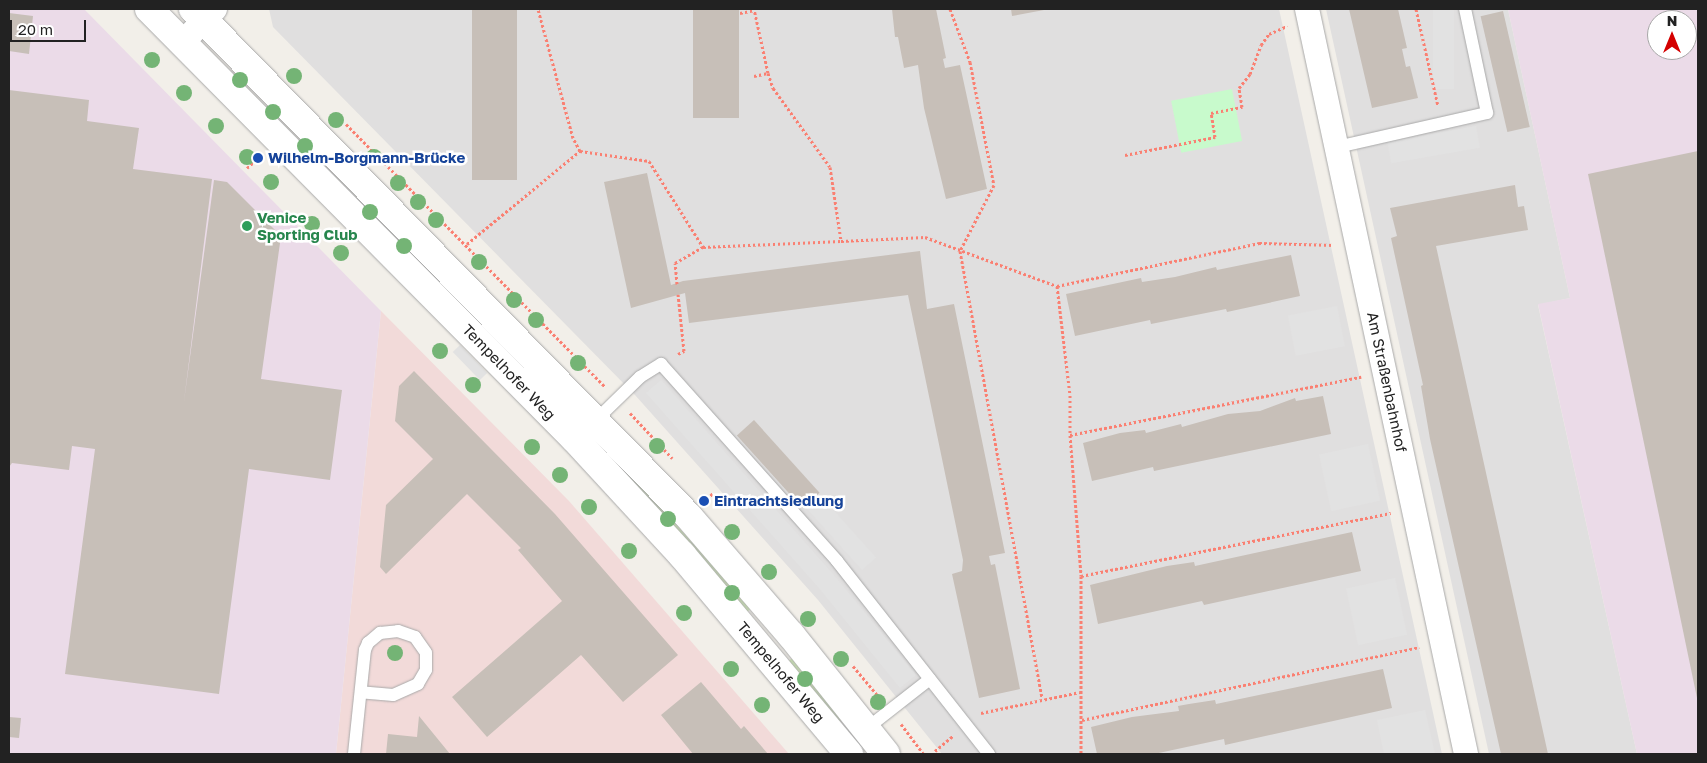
<!DOCTYPE html>
<meta charset="utf-8">
<style>
body{margin:0}
#map{position:relative;width:1707px;height:763px;overflow:hidden;background:#f2efe9;font-family:"Golos Text",sans-serif}
div>[style]{position:absolute}
[style*='--x']{left:calc(var(--x)*1px);top:calc(var(--y)*1px);width:calc(var(--w)*1px);rotate:calc(var(--a)*1deg)}
.residential>*{inset:0;background:#e0dfdf}
.commercial>*{inset:0;background:#f2dad9}
.industrial>*{inset:0;background:#ebdbe8}
.grass>*{inset:0;background:#cdebb0;transform-origin:0 0}
.park>*{inset:0;background:#c8facc;transform-origin:0 0}
.parking>*{inset:0;background:#e2e2e2;transform-origin:0 0}
.building>*{inset:0;background:#c7bfb8;transform-origin:0 0}
.path>*{height:3px;margin-top:-1.5px;transform-origin:0;background:repeating-linear-gradient(90deg,#fa8072 0 2.5px,transparent 0 5px)}
.roads{filter:drop-shadow(0 0 1px #a9a9a9) drop-shadow(0 0 1px #a9a9a9)}
.service>*{height:12px;margin:-6px;padding:0 6px;transform-origin:6px;border-radius:6px;background:#fff}
.minor>*{height:24px;margin:-12px;padding:0 12px;transform-origin:12px;border-radius:12px;background:#fff}
.tertiary>*{height:28px;margin:-14px;padding:0 14px;transform-origin:14px;border-radius:14px;background:#fff}
.trees>*{width:16px;height:16px;margin:-8px;border-radius:50%;background:#74b475}
.dots>*{width:14px;height:14px;translate:-50% -50%;box-sizing:border-box;border:2px solid #fff;border-radius:50%}
span{translate:-50% -50%;white-space:nowrap;text-align:center;line-height:1.15;-webkit-text-stroke:5px #fff;paint-order:stroke}
.transit-label{font-size:15px;color:#164399;font-weight:700}
.left{translate:0 -50%;text-align:left}
.leisure-label{font-size:15px;color:#27864d;font-weight:700}
.street-label{font-size:15px;color:#222}
.frame{position:absolute;inset:0;border:10px solid #222;pointer-events:none}
.north{position:absolute;left:1647px;top:10px;width:50px;height:50px;box-sizing:border-box;background:#fff;border:1px solid #a7a7a7;border-radius:50%;rotate:0deg;font-size:14px;font-weight:700;line-height:20px;text-align:center;color:#222}
.north::after{content:'';display:block;margin:auto;width:18px;height:22px;background:#d40000;clip-path:polygon(50% 0,100% 100%,50% 72%,0 100%)}
.scale{position:absolute;left:10px;top:20px;width:76px;height:22px;box-sizing:border-box;border:2px solid #222;border-top:0;padding-left:6px;font-size:15px;line-height:18px;white-space:nowrap;color:#222;-webkit-text-stroke:4px #fff;paint-order:stroke}
</style>
<div id="map">
<div class="residential">
<div style="clip-path:polygon(269px 9px,1279px 9px,1442px 754px,942px 754px,818px 600px,635px 395px,273px 27px)"></div>
<div style="clip-path:polygon(1326px 9px,1508px 9px,1570px 298px,1538px 305px,1637px 754px,1489px 754px)"></div>
</div>
<div class="commercial">
<div style="clip-path:polygon(381px 311px,569px 501px,789px 754px,336px 754px)"></div>
</div>
<div class="industrial">
<div style="clip-path:polygon(9px 9px,84px 9px,381px 311px,336px 754px,9px 754px)"></div>
<div style="clip-path:polygon(evenodd,1508px 9px,1698px 9px,1698px 754px,1637px 754px,1538px 304px,1570px 298px,1508px 9px,1657px 20px,1687px 20px,1687px 50px,1657px 50px,1657px 20px)"></div>
</div>
<div class="grass">
<div style="left:590px;top:429px;width:241px;height:12px;rotate:48deg"></div>
<div style="clip-path:polygon(791px 659px,794px 659px,844px 718px,834px 726px,787px 663px)"></div>
</div>
<div class="park">
<div style="left:1232px;top:89px;width:53px;height:62px;rotate:79deg"></div>
</div>
<div class="parking">
<div style="left:1433px;top:9px;width:21px;height:80px"></div>
<div style="left:1476px;top:126px;width:22px;height:90px;rotate:80deg"></div>
<div style="left:1337px;top:306px;width:41px;height:50px;rotate:79deg"></div>
<div style="left:460px;top:345px;width:39px;height:10px;rotate:46deg"></div>
<div style="clip-path:polygon(661px 380px,833px 574px,916px 675px,900px 688px,819px 588px,646px 393px)"></div>
<div style="left:1368px;top:444px;width:58px;height:50px;rotate:78deg"></div>
<div style="left:820px;top:495px;width:84px;height:19px;rotate:48deg"></div>
<div style="left:1395px;top:578px;width:58px;height:50px;rotate:78deg"></div>
<div style="clip-path:polygon(1425px 710px,1435px 754px,1384px 754px,1377px 720px)"></div>
</div>
<div class="building">
<div style="left:472px;top:9px;width:45px;height:171px"></div>
<div style="left:693px;top:9px;width:46px;height:109px"></div>
<div style="clip-path:polygon(892px 9px,936px 9px,946px 58px,943px 59px,945px 68px,960px 65px,987px 189px,946px 199px,924px 108px,918px 65px,904px 68px,898px 37px,895px 37px)"></div>
<div style="clip-path:polygon(1011px 9px,1044px 9px,1044px 10px,1012px 16px)"></div>
<div style="clip-path:polygon(1349px 9px,1398px 9px,1407px 48px,1402px 49px,1406px 67px,1410px 66px,1418px 98px,1372px 108px)"></div>
<div style="left:1503px;top:11px;width:119px;height:23px;rotate:77deg"></div>
<div style="clip-path:polygon(9px 13px,33px 16px,29px 54px,9px 51px)"></div>
<div style="clip-path:polygon(9px 90px,89px 100px,87px 121px,139px 128px,133px 169px,212px 179px,184px 401px,214px 180px,227px 182px,281px 236px,261px 379px,342px 390px,330px 480px,249px 469px,219px 694px,65px 674px,95px 449px,72px 446px,69px 470px,12px 463px,9px 467px)"></div>
<div style="clip-path:polygon(1698px 151px,1698px 698px,1697px 698px,1588px 174px)"></div>
<div style="clip-path:polygon(647px 173px,671px 285px,683px 281px,920px 251px,927px 309px,954px 304px,1005px 553px,989px 556px,991px 565px,995px 564px,1020px 689px,979px 698px,952px 574px,962px 571px,963px 560px,908px 295px,689px 323px,685px 293px,631px 308px,604px 182px)"></div>
<div style="clip-path:polygon(1515px 185px,1518px 207px,1524px 206px,1528px 230px,1436px 246px,1548px 754px,1501px 754px,1430px 439px,1421px 386px,1423px 385px,1391px 238px,1397px 236px,1390px 208px)"></div>
<div style="clip-path:polygon(1291px 255px,1300px 296px,1227px 312px,1226px 309px,1151px 324px,1150px 320px,1075px 336px,1066px 294px,1141px 278px,1142px 282px,1175px 277px,1216px 267px,1217px 270px)"></div>
<div style="clip-path:polygon(414px 371px,555px 514px,678px 655px,623px 702px,581px 655px,487px 737px,452px 697px,562px 601px,518px 550px,521px 548px,467px 494px,386px 574px,380px 567px,386px 505px,433px 459px,395px 421px,399px 386px)"></div>
<div style="clip-path:polygon(1323px 396px,1331px 434px,1154px 471px,1153px 467px,1092px 481px,1083px 443px,1120px 433px,1145px 430px,1146px 433px,1181px 424px,1182px 427px,1228px 414px,1260px 411px,1295px 398px,1296px 401px)"></div>
<div style="left:754px;top:420px;width:98px;height:23px;rotate:48deg"></div>
<div style="clip-path:polygon(1352px 532px,1361px 571px,1204px 605px,1202px 601px,1098px 624px,1090px 585px,1167px 566px,1194px 562px,1195px 566px)"></div>
<div style="clip-path:polygon(1383px 669px,1392px 708px,1225px 745px,1224px 739px,1154px 754px,1097px 754px,1091px 727px,1132px 717px,1179px 711px,1178px 706px,1189px 704px,1215px 700px,1216px 704px)"></div>
<div style="clip-path:polygon(701px 682px,741px 729px,744px 726px,768px 754px,693px 754px,661px 715px)"></div>
<div style="clip-path:polygon(419px 716px,450px 754px,386px 754px,388px 734px,417px 737px)"></div>
<div style="clip-path:polygon(9px 717px,21px 718px,19px 738px,9px 737px)"></div>
</div>
<div class="path">
<div style="--x:950;--y:9;--w:57;--a:69.3"></div>
<div style="--x:970;--y:62;--w:125;--a:79"></div>
<div style="--x:994;--y:185;--w:74;--a:117.3"></div>
<div style="--x:960;--y:251;--w:454;--a:79.6"></div>
<div style="--x:1416;--y:9;--w:99;--a:77.2"></div>
<div style="--x:740;--y:13;--w:15;--a:-11"></div>
<div style="--x:768;--y:73;--w:16;--a:72"></div>
<div style="--x:773;--y:88;--w:97;--a:54.2"></div>
<div style="--x:830;--y:167;--w:75;--a:81.5"></div>
<div style="--x:841;--y:241;--w:84;--a:-2.7"></div>
<div style="--x:925;--y:237;--w:141;--a:20.4"></div>
<div style="--x:1057;--y:286;--w:207;--a:-12"></div>
<div style="--x:1259;--y:243;--w:75;--a:1.5"></div>
<div style="--x:754;--y:76;--w:14;--a:-12"></div>
<div style="--x:768;--y:73;--w:66;--a:-102.3"></div>
<div style="--x:346;--y:124;--w:369;--a:45.4"></div>
<div style="--x:580;--y:151;--w:70;--a:8.2"></div>
<div style="--x:649;--y:161;--w:102;--a:57.9"></div>
<div style="--x:703;--y:247;--w:138;--a:-2.5"></div>
<div style="--x:1125;--y:155;--w:92;--a:-11.3"></div>
<div style="--x:1215;--y:137;--w:24;--a:-99"></div>
<div style="--x:1211;--y:113;--w:32;--a:-11"></div>
<div style="--x:1242;--y:107;--w:19;--a:-99"></div>
<div style="--x:1239;--y:88;--w:18;--a:-52"></div>
<div style="--x:1250;--y:74;--w:31;--a:-69"></div>
<div style="--x:1261;--y:45;--w:14;--a:-54"></div>
<div style="--x:1269;--y:34;--w:20;--a:-24"></div>
<div style="--x:247;--y:168;--w:15;--a:-42"></div>
<div style="--x:467;--y:244;--w:146;--a:-39.5"></div>
<div style="--x:580;--y:151;--w:15;--a:-118"></div>
<div style="--x:573;--y:138;--w:134;--a:-105.2"></div>
<div style="--x:677;--y:284;--w:21;--a:-95"></div>
<div style="--x:675;--y:263;--w:32;--a:-30"></div>
<div style="--x:1057;--y:286;--w:110;--a:83.2"></div>
<div style="--x:1070;--y:395;--w:40;--a:90"></div>
<div style="--x:1070;--y:435;--w:141;--a:85.5"></div>
<div style="--x:1081;--y:576;--w:178;--a:90"></div>
<div style="--x:678;--y:354;--w:7;--a:-27"></div>
<div style="--x:684;--y:351;--w:57;--a:-96"></div>
<div style="--x:630;--y:413;--w:62;--a:47"></div>
<div style="--x:1070;--y:435;--w:297;--a:-11.3"></div>
<div style="--x:707;--y:499;--w:8;--a:-45"></div>
<div style="--x:1081;--y:576;--w:316;--a:-11.5"></div>
<div style="--x:853;--y:666;--w:39;--a:50"></div>
<div style="--x:981;--y:713;--w:101;--a:-12"></div>
<div style="--x:1082;--y:720;--w:345;--a:-12.2"></div>
<div style="--x:901;--y:724;--w:38;--a:53"></div>
<div style="--x:935;--y:751;--w:23;--a:-40"></div>
</div>
<div class="roads">
<div class="service">
<div style="--x:1337;--y:147;--w:154;--a:-12.8"></div>
<div style="--x:1487;--y:113;--w:106;--a:-101.9"></div>
<div style="--x:597;--y:419;--w:60;--a:-44.3"></div>
<div style="--x:640;--y:377;--w:25;--a:-32"></div>
<div style="--x:661;--y:364;--w:264;--a:48.2"></div>
<div style="--x:837;--y:561;--w:246;--a:51.8"></div>
<div style="--x:866;--y:729;--w:81;--a:-38"></div>
<div style="--x:354;--y:754;--w:105;--a:-84"></div>
<div style="--x:365;--y:650;--w:8;--a:-67"></div>
<div style="--x:368;--y:643;--w:16;--a:-40"></div>
<div style="--x:380;--y:633;--w:18;--a:-6"></div>
<div style="--x:398;--y:631;--w:18;--a:19"></div>
<div style="--x:415;--y:637;--w:19;--a:55"></div>
<div style="--x:426;--y:653;--w:17;--a:90"></div>
<div style="--x:426;--y:670;--w:16;--a:120"></div>
<div style="--x:418;--y:684;--w:27;--a:156"></div>
<div style="--x:393;--y:695;--w:32;--a:-175"></div>
</div>
<div class="minor">
<div style="--x:1307;--y:9;--w:762;--a:77.95"></div>
<div style="--x:183;--y:42;--w:46;--a:-45.9"></div>
</div>
<div class="tertiary">
<div style="--x:149;--y:9;--w:605;--a:45.27"></div>
<div style="--x:575;--y:439;--w:158;--a:47.3"></div>
<div style="--x:682;--y:555;--w:260;--a:50"></div>
<div style="--x:193;--y:9;--w:710;--a:45.68"></div>
<div style="--x:689;--y:517;--w:156;--a:49.2"></div>
<div style="--x:791;--y:635;--w:152;--a:51.4"></div>
</div>
</div>
<div class="trees">
<div style="left:152px;top:60px"></div>
<div style="left:294px;top:76px"></div>
<div style="left:240px;top:80px"></div>
<div style="left:184px;top:93px"></div>
<div style="left:273px;top:112px"></div>
<div style="left:336px;top:120px"></div>
<div style="left:216px;top:126px"></div>
<div style="left:305px;top:146px"></div>
<div style="left:247px;top:157px"></div>
<div style="left:374px;top:157px"></div>
<div style="left:271px;top:182px"></div>
<div style="left:398px;top:183px"></div>
<div style="left:418px;top:202px"></div>
<div style="left:370px;top:212px"></div>
<div style="left:436px;top:220px"></div>
<div style="left:312px;top:224px"></div>
<div style="left:404px;top:246px"></div>
<div style="left:341px;top:253px"></div>
<div style="left:479px;top:262px"></div>
<div style="left:514px;top:300px"></div>
<div style="left:536px;top:320px"></div>
<div style="left:440px;top:351px"></div>
<div style="left:578px;top:363px"></div>
<div style="left:473px;top:385px"></div>
<div style="left:657px;top:446px"></div>
<div style="left:532px;top:447px"></div>
<div style="left:560px;top:475px"></div>
<div style="left:589px;top:507px"></div>
<div style="left:668px;top:519px"></div>
<div style="left:732px;top:532px"></div>
<div style="left:629px;top:551px"></div>
<div style="left:769px;top:572px"></div>
<div style="left:732px;top:593px"></div>
<div style="left:684px;top:613px"></div>
<div style="left:808px;top:619px"></div>
<div style="left:395px;top:653px"></div>
<div style="left:841px;top:659px"></div>
<div style="left:731px;top:669px"></div>
<div style="left:805px;top:679px"></div>
<div style="left:878px;top:702px"></div>
<div style="left:762px;top:705px"></div>
</div>
<div class="dots">
<div style="left:258px;top:158px;background:#1a4fb4"></div>
<div style="left:247px;top:226px;background:#2e9e5b"></div>
<div style="left:704px;top:501px;background:#1a4fb4"></div>
</div>
<div class="transit-label">
<span class="left" style="left:268px;top:158px">Wilhelm-Borgmann-Brücke</span>
<span class="left" style="left:714px;top:501px">Eintrachtsiedlung</span>
</div>
<div class="leisure-label">
<span class="left" style="left:257px;top:226px">Venice<br>Sporting Club</span>
</div>
<div class="street-label">
<span style="left:509px;top:372px;rotate:46deg">Tempelhofer Weg</span>
<span style="left:1387px;top:382px;rotate:78deg">Am Straßenbahnhof</span>
<span style="left:781px;top:672px;rotate:50deg">Tempelhofer Weg</span>
</div>
<div class="frame"></div>
<div class="north">N</div>
<div class="scale">20 m</div>
</div>
